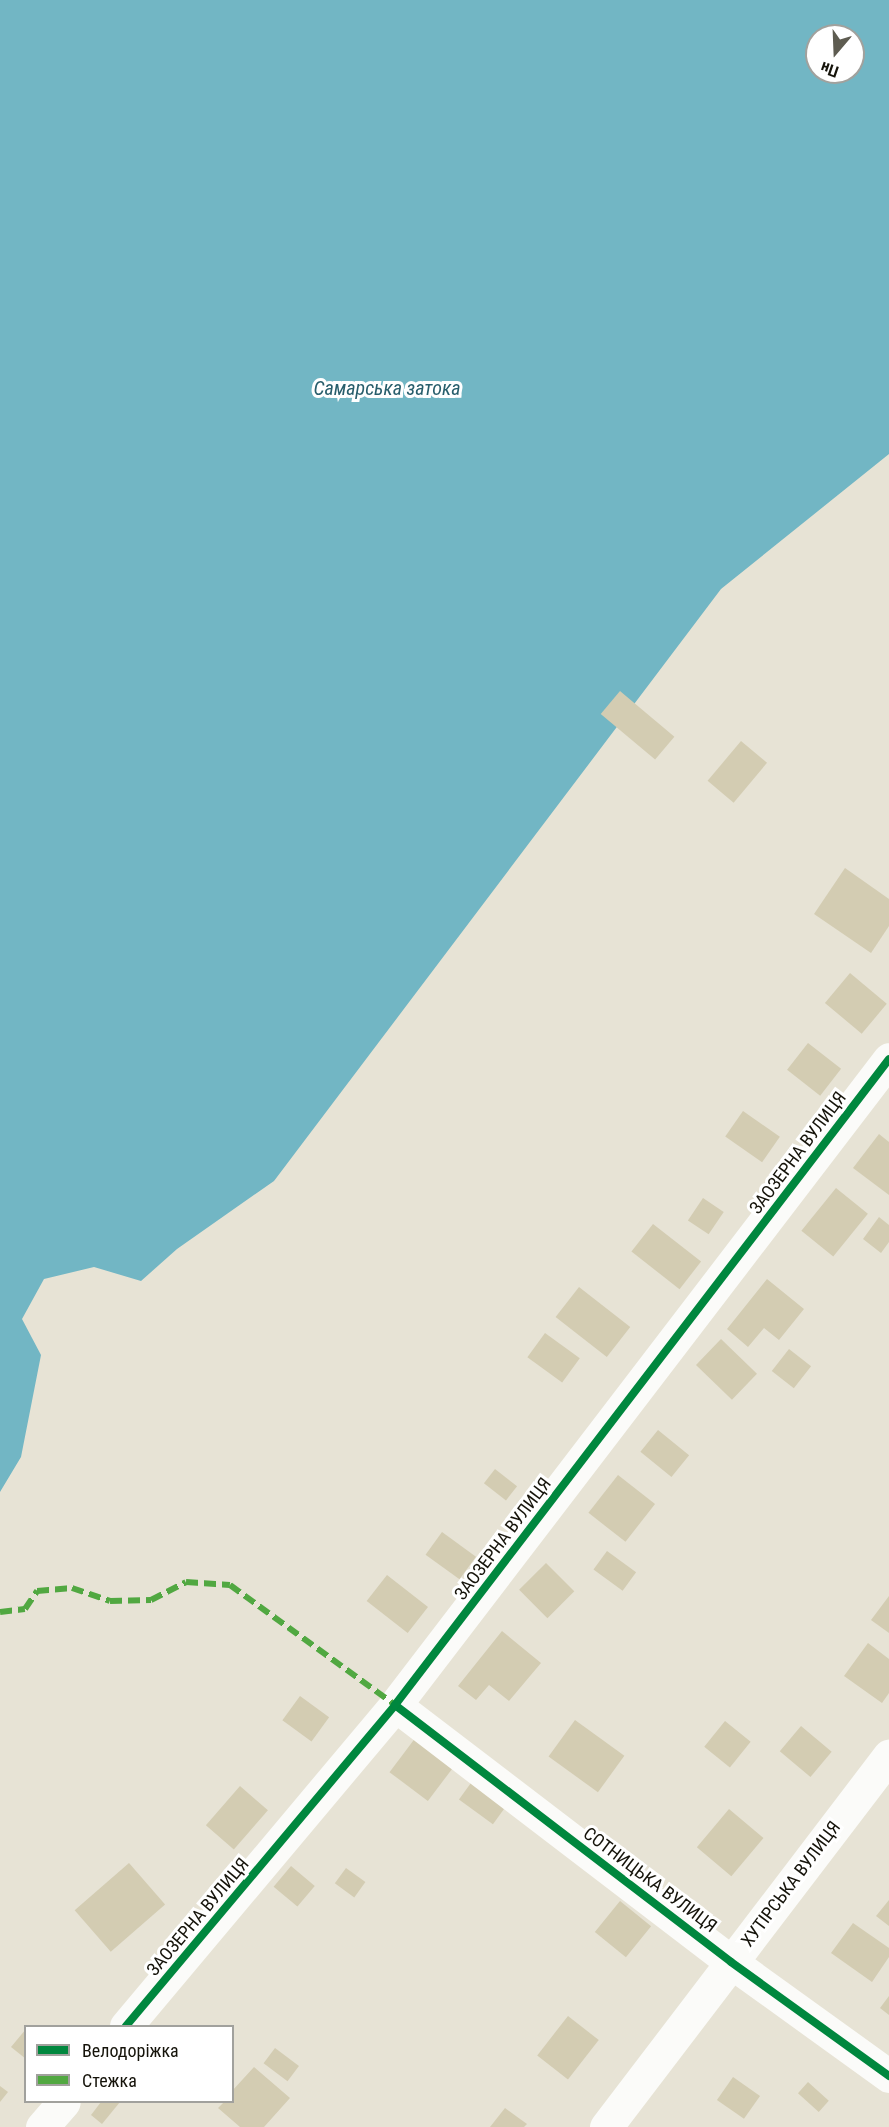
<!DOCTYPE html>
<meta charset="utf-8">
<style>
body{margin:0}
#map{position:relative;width:889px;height:2127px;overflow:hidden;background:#e7e3d5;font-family:"Roboto Condensed",sans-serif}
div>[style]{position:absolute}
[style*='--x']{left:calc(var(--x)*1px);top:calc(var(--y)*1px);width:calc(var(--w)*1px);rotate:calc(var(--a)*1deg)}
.water>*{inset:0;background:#72b6c4}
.building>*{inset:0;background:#d3ccb2;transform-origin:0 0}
.minor>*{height:33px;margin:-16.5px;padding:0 16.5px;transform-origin:16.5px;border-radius:16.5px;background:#fbfbf9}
.quiet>*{height:6px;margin-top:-3px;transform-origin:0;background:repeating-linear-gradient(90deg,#51a841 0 12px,transparent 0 18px)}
.cycleway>*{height:8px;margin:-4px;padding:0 4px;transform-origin:4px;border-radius:4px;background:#00873e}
span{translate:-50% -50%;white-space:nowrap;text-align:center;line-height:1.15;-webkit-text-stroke:6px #fff;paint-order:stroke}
.street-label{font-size:18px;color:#15130a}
.water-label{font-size:20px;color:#285e6c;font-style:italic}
.legend{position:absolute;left:24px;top:2025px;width:210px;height:78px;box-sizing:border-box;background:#fff;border:2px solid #a1a19d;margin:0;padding:8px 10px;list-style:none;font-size:18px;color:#15130a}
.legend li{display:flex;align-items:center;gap:12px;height:30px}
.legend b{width:30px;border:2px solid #a1a19d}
.north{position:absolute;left:805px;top:24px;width:60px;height:60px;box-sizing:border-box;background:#fff;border:2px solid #a1a19d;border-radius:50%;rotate:199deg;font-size:16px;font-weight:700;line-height:24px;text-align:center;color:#15130a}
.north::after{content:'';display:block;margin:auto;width:21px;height:27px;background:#5e5c51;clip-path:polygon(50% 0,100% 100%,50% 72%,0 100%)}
</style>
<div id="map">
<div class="water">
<div style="clip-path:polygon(evenodd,0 0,889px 0,889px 454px,721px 589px,274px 1181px,177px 1249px,141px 1281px,94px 1267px,44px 1279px,22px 1319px,41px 1355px,21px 1457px,0 1492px,0 0,817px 36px,853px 36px,853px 72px,817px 72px,817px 36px)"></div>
</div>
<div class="building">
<div style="left:620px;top:691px;width:71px;height:30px;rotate:40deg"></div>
<div style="left:741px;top:741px;width:34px;height:52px;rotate:40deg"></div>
<div style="clip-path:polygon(845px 868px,889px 899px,889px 926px,871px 953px,814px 914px)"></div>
<div style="left:850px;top:973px;width:48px;height:39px;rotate:40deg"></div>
<div style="left:808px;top:1043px;width:42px;height:34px;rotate:38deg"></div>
<div style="left:743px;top:1111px;width:45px;height:31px;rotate:35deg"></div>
<div style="clip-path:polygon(879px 1134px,889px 1142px,889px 1195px,853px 1168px)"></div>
<div style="left:836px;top:1188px;width:41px;height:55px;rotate:39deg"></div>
<div style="left:703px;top:1198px;width:25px;height:27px;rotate:34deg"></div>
<div style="clip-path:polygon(879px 1217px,889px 1225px,889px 1242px,881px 1253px,863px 1239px)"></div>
<div style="left:653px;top:1224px;width:61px;height:35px;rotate:38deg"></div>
<div style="clip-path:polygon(767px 1279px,804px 1309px,779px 1340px,764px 1328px,748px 1347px,727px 1329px)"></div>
<div style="left:579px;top:1287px;width:65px;height:38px;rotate:38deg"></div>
<div style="left:545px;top:1333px;width:43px;height:30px;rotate:36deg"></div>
<div style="left:721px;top:1339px;width:50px;height:36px;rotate:44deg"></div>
<div style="left:789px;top:1349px;width:28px;height:28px;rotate:38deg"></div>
<div style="left:658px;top:1430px;width:40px;height:28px;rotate:39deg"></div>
<div style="left:495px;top:1469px;width:28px;height:18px;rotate:38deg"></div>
<div style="left:618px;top:1475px;width:47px;height:48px;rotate:38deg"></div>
<div style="left:442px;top:1532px;width:42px;height:28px;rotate:36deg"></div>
<div style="left:607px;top:1551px;width:36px;height:23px;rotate:36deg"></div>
<div style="left:546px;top:1563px;width:40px;height:38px;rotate:45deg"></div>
<div style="left:387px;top:1575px;width:52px;height:33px;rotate:38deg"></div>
<div style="clip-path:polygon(889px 1596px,889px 1633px,871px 1620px)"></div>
<div style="clip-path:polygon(502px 1631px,541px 1663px,509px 1701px,489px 1685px,476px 1700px,458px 1686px)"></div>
<div style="clip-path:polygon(868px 1643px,889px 1659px,889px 1693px,882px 1703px,844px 1676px)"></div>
<div style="left:300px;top:1696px;width:36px;height:30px;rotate:36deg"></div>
<div style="left:575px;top:1720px;width:61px;height:45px;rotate:36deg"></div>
<div style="left:725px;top:1721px;width:33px;height:33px;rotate:39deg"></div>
<div style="left:801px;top:1726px;width:40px;height:33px;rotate:40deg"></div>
<div style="left:416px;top:1737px;width:48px;height:44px;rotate:37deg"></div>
<div style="left:476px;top:1776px;width:42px;height:29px;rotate:36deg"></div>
<div style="left:240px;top:1786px;width:37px;height:52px;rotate:41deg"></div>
<div style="left:729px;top:1809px;width:45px;height:50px;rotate:40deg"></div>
<div style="left:129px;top:1863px;width:55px;height:72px;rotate:49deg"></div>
<div style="left:291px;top:1866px;width:31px;height:27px;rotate:40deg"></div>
<div style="left:346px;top:1868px;width:24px;height:19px;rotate:36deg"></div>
<div style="clip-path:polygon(889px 1900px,889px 1926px,876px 1916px)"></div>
<div style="left:620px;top:1901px;width:40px;height:40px;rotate:39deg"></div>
<div style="clip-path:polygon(853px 1923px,889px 1948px,889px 1957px,872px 1982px,831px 1953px)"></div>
<div style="clip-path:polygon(889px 1996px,889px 2015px,880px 2008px)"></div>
<div style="left:568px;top:2016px;width:39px;height:50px;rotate:38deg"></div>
<div style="clip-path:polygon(26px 2029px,26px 2059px,11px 2047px)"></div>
<div style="left:275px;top:2048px;width:30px;height:19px;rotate:37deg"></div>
<div style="clip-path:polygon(254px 2067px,290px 2098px,264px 2127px,240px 2127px,218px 2108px,224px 2102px,232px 2102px,232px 2091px)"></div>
<div style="left:733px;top:2077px;width:33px;height:28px;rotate:35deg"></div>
<div style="left:808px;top:2082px;width:28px;height:15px;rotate:42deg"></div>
<div style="clip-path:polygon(0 2086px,8px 2092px,0 2102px)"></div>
<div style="clip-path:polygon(101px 2102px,120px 2102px,102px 2124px,91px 2115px)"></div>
<div style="clip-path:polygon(505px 2108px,527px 2124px,524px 2127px,490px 2127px)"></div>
</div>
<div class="minor">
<div style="--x:395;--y:1705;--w:423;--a:37.4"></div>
<div style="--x:731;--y:1962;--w:195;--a:35.8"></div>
<div style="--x:126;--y:2026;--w:419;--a:-50"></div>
<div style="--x:395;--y:1705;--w:813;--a:-52.59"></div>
<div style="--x:42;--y:2127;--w:33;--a:-49"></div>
<div style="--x:606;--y:2127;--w:467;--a:-52.7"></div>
</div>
<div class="quiet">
<div style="--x:0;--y:1612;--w:25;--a:-7"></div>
<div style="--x:25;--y:1609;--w:22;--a:-56"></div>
<div style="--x:37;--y:1591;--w:35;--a:-5"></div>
<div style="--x:72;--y:1588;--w:40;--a:18.9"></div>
<div style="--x:110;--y:1601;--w:41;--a:-1.4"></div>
<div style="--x:151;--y:1600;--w:39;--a:-27"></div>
<div style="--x:186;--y:1582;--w:44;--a:3.9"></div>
<div style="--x:230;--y:1585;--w:204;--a:36"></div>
</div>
<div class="cycleway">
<div style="--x:395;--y:1705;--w:423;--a:37.4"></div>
<div style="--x:731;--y:1962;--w:195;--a:35.8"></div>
<div style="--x:126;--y:2026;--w:419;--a:-50"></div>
<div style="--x:395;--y:1705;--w:813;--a:-52.59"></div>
</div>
<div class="street-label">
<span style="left:798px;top:1153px;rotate:-53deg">ЗАОЗЕРНА ВУЛИЦЯ</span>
<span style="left:503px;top:1539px;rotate:-53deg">ЗАОЗЕРНА ВУЛИЦЯ</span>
<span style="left:650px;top:1880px;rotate:37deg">СОТНИЦЬКА ВУЛИЦЯ</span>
<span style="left:791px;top:1884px;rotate:-53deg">ХУТІРСЬКА ВУЛИЦЯ</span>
<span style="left:198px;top:1917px;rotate:-50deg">ЗАОЗЕРНА ВУЛИЦЯ</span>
</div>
<div class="water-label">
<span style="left:387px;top:388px">Самарська затока</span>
</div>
<ul class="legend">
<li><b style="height:8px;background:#00873e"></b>Велодоріжка</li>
<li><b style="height:8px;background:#51a841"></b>Стежка</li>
</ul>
<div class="north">Пн</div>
</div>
